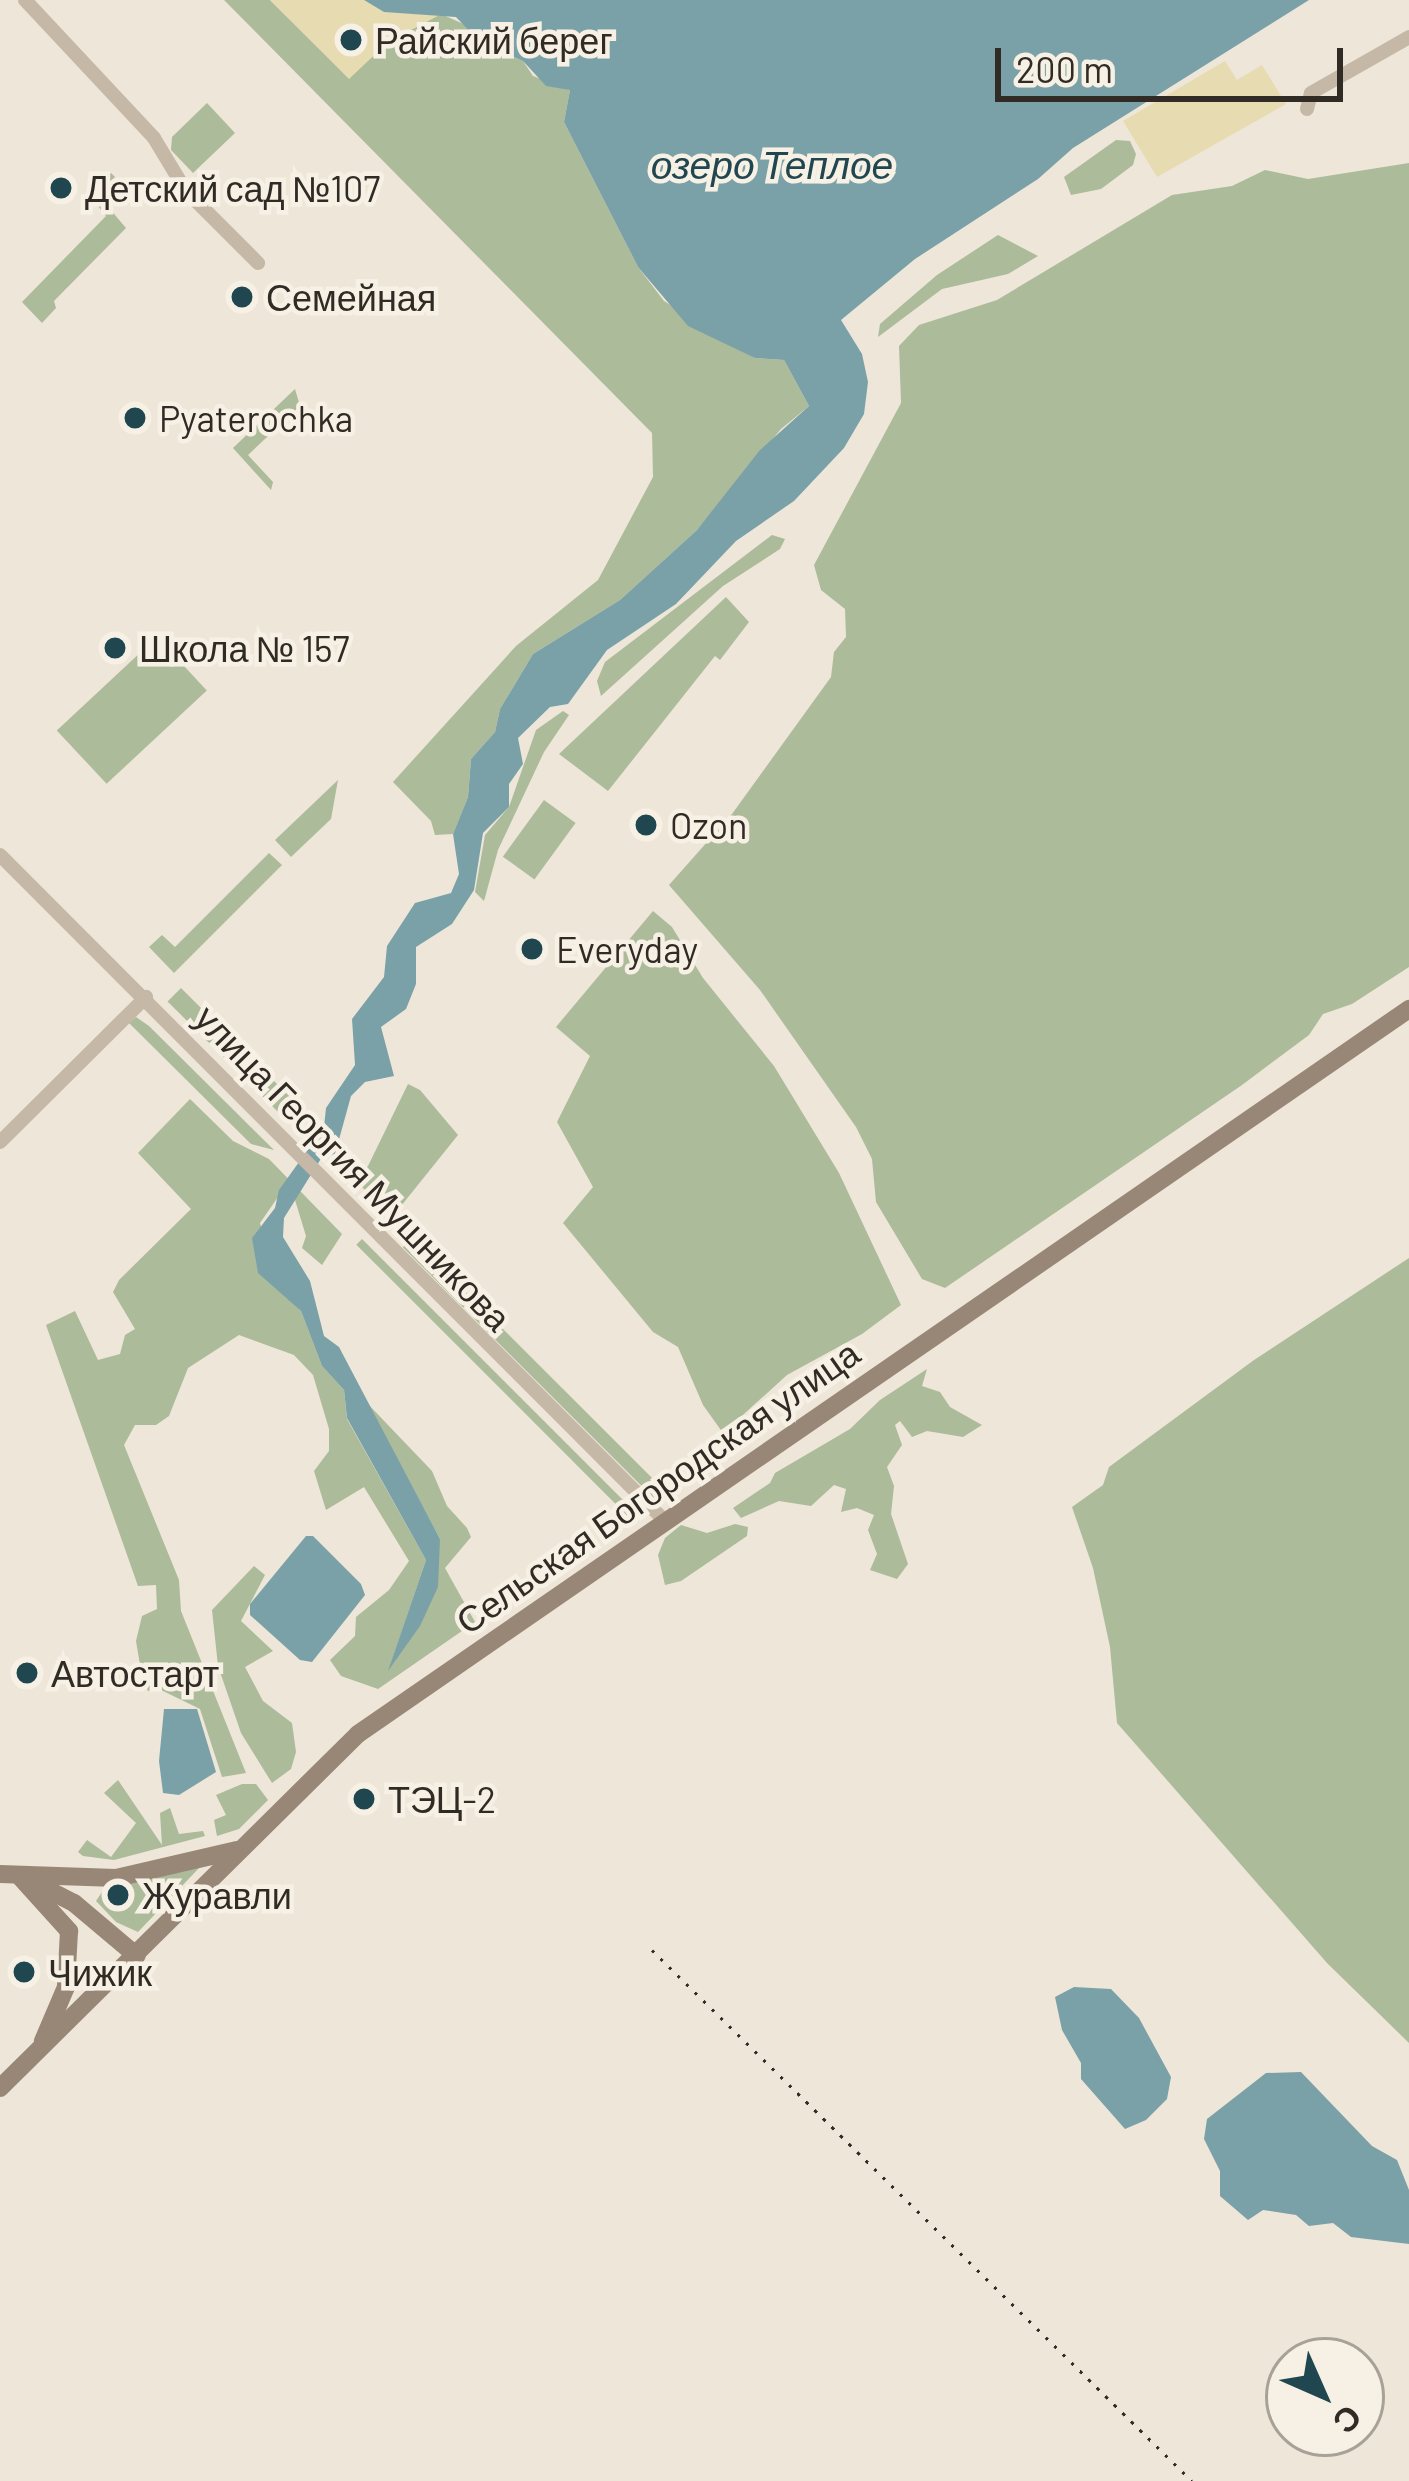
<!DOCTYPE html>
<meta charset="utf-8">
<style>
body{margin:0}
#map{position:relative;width:1409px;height:2481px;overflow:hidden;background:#eee6d8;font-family:Barlow,sans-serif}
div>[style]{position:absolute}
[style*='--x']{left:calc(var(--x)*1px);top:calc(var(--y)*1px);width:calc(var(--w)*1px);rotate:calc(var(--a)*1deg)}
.green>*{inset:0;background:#acbb9a;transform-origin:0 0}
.sand>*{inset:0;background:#e7dbb1}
.water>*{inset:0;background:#7aa1a8}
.minor>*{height:14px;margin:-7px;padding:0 7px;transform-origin:7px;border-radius:7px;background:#c5b8a6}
.secondary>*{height:18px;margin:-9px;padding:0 9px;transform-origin:9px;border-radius:9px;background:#988777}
.rail>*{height:3px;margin-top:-1.5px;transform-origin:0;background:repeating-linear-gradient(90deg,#312b26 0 3px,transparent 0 12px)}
.dots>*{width:33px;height:33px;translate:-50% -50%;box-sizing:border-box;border:6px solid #f7f0e4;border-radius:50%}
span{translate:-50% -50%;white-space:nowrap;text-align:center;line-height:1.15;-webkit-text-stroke:9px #f7f0e4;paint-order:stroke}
.poi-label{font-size:36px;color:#312b26}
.left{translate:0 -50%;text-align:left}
.street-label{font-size:36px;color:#312b26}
.water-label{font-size:39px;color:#20464f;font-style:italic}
.north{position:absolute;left:1265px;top:2337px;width:120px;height:120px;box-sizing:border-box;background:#f7f0e4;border:3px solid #a8a198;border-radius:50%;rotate:135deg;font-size:33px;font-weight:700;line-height:48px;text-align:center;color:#312b26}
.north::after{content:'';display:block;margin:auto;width:42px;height:54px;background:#20464f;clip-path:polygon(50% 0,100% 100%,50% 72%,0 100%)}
.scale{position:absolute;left:995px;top:48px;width:348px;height:54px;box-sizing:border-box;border:6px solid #312b26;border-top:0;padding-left:15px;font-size:36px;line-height:42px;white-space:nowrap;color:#312b26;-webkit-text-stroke:9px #f7f0e4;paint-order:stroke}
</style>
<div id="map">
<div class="green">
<div style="clip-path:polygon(224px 0,270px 0,349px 78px,388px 42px,441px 14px,468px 26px,479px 41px,523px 61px,533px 76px,570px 90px,564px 122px,638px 267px,664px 301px,755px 358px,784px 360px,809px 406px,781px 429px,697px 530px,620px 600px,533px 654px,500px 709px,495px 732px,471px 759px,468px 797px,453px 834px,435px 835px,431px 821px,393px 782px,516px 646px,598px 580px,653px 477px,652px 433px)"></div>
<div style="clip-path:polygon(207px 103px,235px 133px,193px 173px,171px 150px,172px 137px)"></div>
<div style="clip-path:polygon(1116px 140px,1130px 141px,1136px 154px,1133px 165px,1101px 189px,1071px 195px,1064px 177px)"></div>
<div style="clip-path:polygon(1409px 163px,1409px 967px,1352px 1004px,1323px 1014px,1309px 1035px,1242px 1085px,945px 1288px,922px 1279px,876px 1202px,872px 1159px,856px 1127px,760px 990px,669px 885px,732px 814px,831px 677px,834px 652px,846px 637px,845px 609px,821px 590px,814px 565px,901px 403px,899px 346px,919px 325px,997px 300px,1172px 195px,1232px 186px,1265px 170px,1308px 179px)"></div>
<div style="clip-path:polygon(111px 173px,115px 177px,98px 195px,126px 228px,54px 301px,56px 308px,42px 323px,22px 302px,106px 216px,91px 197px)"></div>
<div style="clip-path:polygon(998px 235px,1038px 256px,1008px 274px,942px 289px,878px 337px,880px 324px,937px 275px)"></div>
<div style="clip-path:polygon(295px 389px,300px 406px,248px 455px,273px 482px,271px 490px,233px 448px)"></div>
<div style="clip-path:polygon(772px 535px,785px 539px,780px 549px,723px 586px,601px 696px,597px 681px,605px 662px)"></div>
<div style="clip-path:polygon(726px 597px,749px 622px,720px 660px,715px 656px,608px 791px,559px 754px)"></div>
<div style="left:157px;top:637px;width:73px;height:137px;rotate:47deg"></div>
<div style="clip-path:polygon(563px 711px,569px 715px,544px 752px,498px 850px,484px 901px,475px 892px,485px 835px,509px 807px,536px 730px)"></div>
<div style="clip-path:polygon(338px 780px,331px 819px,291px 857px,275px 840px)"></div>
<div style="left:544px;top:800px;width:39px;height:70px;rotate:36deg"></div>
<div style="clip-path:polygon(269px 853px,282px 865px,174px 973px,149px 947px,162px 935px,175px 947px)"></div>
<div style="clip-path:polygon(653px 911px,672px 927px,703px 978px,774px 1066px,839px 1173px,901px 1305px,862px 1334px,787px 1375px,723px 1433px,703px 1405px,678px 1347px,653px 1332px,563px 1223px,593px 1187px,557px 1122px,590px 1056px,556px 1027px)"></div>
<div style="left:181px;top:988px;width:156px;height:19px;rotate:45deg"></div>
<div style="clip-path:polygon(136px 1017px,149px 1026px,274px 1150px,251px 1144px,129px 1023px)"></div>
<div style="clip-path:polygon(408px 1084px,420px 1090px,458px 1135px,397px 1211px,382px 1207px,355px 1180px,368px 1166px)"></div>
<div style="clip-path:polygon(190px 1099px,233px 1141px,269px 1159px,342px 1234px,322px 1265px,302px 1248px,306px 1236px,295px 1200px,278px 1197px,260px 1223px,279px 1287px,301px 1311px,322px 1366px,344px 1390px,347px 1419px,426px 1560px,390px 1666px,440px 1539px,366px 1402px,432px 1471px,447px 1506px,467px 1528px,471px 1537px,445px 1568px,475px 1622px,378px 1689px,341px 1676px,330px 1660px,355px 1636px,356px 1617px,389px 1590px,409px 1561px,364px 1487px,326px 1510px,314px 1471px,329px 1451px,329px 1429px,313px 1375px,294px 1355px,239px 1335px,188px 1368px,169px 1416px,156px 1425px,135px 1425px,124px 1445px,179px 1580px,181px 1611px,246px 1773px,222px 1777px,200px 1709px,159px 1689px,148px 1691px,142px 1677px,136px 1641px,142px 1616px,157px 1609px,156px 1585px,138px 1586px,46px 1325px,75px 1311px,98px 1360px,120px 1354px,125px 1335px,135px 1329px,113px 1292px,119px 1280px,191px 1209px,138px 1153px)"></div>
<div style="left:412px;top:1238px;width:359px;height:13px;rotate:45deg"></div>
<div style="left:362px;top:1239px;width:385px;height:8px;rotate:45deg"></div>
<div style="clip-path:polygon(1409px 1258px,1409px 2043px,1327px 1963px,1117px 1723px,1110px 1647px,1093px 1568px,1072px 1507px,1103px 1485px,1109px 1467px,1254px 1360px)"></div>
<div style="clip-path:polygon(927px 1369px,922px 1386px,940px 1392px,950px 1407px,982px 1425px,963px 1437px,927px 1431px,912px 1437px,900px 1421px,895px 1425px,902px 1445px,887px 1467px,894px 1486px,891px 1514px,908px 1564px,897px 1579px,870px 1570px,877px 1554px,868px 1530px,874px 1515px,857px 1508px,841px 1512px,846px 1489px,834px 1485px,811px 1506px,779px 1501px,741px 1518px,733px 1508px,770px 1483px,775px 1473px,850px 1429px,880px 1400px)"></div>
<div style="clip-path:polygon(735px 1524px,748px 1527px,747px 1536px,681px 1581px,665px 1585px,658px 1555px,665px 1538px,681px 1525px,707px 1533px)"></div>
<div style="clip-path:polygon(254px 1566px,265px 1575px,241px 1621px,273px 1651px,245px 1667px,263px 1701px,292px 1723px,296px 1752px,291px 1769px,272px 1783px,241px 1733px,218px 1666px,212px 1610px)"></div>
<div style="clip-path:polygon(118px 1780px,162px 1845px,160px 1813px,170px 1808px,179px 1834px,203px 1831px,205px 1836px,114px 1860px,83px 1856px,78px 1852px,87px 1840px,111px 1857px,136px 1823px,104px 1793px)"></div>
<div style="clip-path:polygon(242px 1784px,256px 1784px,268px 1800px,239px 1829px,217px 1836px,214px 1820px,226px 1815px,216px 1795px)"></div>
<div style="clip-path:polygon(200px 1867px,138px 1932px,116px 1922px,96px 1901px,104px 1889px)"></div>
</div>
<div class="sand">
<div style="clip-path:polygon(270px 0,364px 0,384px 12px,441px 14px,388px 42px,349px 79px)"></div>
<div style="clip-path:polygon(1225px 61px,1237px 80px,1262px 65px,1286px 104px,1157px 177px,1123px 121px)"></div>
</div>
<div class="water">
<div style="clip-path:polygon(364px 0,1309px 0,1073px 148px,1038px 179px,915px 259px,841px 320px,862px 354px,868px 382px,864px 414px,844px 448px,794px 501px,736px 541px,676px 604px,607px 650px,568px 704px,550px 707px,518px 738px,523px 764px,509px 784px,509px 807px,483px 833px,474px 890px,452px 924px,416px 947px,416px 984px,406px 1009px,381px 1027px,394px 1076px,365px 1082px,351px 1096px,335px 1154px,322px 1157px,284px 1218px,283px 1237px,310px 1281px,324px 1336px,339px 1347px,440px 1539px,438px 1587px,420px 1626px,388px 1671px,426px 1560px,347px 1418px,344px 1390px,322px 1366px,301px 1311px,258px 1273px,252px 1238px,275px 1208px,279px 1190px,324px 1127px,326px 1108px,355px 1065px,352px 1019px,384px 977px,387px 946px,415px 903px,451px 893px,459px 874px,453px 834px,468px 797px,471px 759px,495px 732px,500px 709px,533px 654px,620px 600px,697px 530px,760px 450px,809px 406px,784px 360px,755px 358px,688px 326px,638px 267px,564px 122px,570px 90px,546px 86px,523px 61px,479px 41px,456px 17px,384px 12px)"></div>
<div style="clip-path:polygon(306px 1536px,313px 1536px,361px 1584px,365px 1595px,312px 1662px,300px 1660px,250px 1615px,250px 1604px)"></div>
<div style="clip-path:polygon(164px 1709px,197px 1709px,216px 1772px,179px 1795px,163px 1793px,159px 1761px)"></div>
<div style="clip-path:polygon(1074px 1987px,1111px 1989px,1139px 2018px,1171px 2077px,1167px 2099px,1146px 2120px,1125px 2129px,1081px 2079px,1081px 2063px,1062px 2030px,1055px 1997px)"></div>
<div style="clip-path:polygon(1301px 2072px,1372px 2146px,1397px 2160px,1409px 2190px,1409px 2244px,1351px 2237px,1333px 2223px,1309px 2226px,1296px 2215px,1263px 2210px,1248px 2220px,1220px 2196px,1220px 2171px,1204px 2139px,1207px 2119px,1266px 2073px)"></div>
</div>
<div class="minor">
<div style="--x:25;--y:0;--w:189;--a:46.9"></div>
<div style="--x:154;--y:138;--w:62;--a:58.9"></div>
<div style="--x:186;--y:191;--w:102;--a:45"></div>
<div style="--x:1307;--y:109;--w:16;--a:-76"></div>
<div style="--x:1311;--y:93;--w:113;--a:-29.7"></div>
<div style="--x:0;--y:855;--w:941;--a:45.04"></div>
<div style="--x:0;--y:1142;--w:206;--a:-44.8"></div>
</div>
<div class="secondary">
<div style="--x:0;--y:1874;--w:116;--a:2"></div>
<div style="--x:116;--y:1878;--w:124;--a:-13"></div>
<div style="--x:21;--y:1878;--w:72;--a:47.8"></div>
<div style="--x:69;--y:1931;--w:56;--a:93.1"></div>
<div style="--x:66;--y:1987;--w:59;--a:113.1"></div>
<div style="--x:37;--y:1884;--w:42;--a:27.2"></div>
<div style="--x:74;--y:1903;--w:82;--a:40.1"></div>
<div style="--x:0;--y:2088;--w:503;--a:-44.68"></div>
<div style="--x:358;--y:1734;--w:1277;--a:-34.6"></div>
</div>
<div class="rail">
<div style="--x:652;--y:1950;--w:757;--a:44.52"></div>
</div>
<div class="dots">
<div style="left:351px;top:40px;background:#20464f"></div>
<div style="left:61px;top:188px;background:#20464f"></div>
<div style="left:242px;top:297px;background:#20464f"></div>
<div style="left:135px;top:418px;background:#20464f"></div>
<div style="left:115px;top:648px;background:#20464f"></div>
<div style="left:646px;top:825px;background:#20464f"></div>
<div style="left:532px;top:949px;background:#20464f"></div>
<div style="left:27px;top:1673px;background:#20464f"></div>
<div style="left:364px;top:1799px;background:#20464f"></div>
<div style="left:118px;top:1895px;background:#20464f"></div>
<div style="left:24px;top:1972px;background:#20464f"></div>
</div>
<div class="poi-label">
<span class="left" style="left:375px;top:40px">Райский берег</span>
<span class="left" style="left:85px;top:188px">Детский сад №107</span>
<span class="left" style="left:266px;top:297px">Семейная</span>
<span class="left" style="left:159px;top:418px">Pyaterochka</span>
<span class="left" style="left:139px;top:648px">Школа № 157</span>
<span class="left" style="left:670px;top:825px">Ozon</span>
<span class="left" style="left:556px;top:949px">Everyday</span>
<span class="left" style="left:51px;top:1673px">Автостарт</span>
<span class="left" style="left:388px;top:1799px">ТЭЦ-2</span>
<span class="left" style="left:142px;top:1895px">Журавли</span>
<span class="left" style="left:48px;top:1972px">Чижик</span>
</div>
<div class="street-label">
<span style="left:354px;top:1167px;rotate:46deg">улица Георгия Мушникова</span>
<span style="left:657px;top:1486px;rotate:-35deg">Сельская Богородская улица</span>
</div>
<div class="water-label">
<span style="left:772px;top:164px">озеро Теплое</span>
</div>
<div class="north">С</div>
<div class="scale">200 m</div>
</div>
